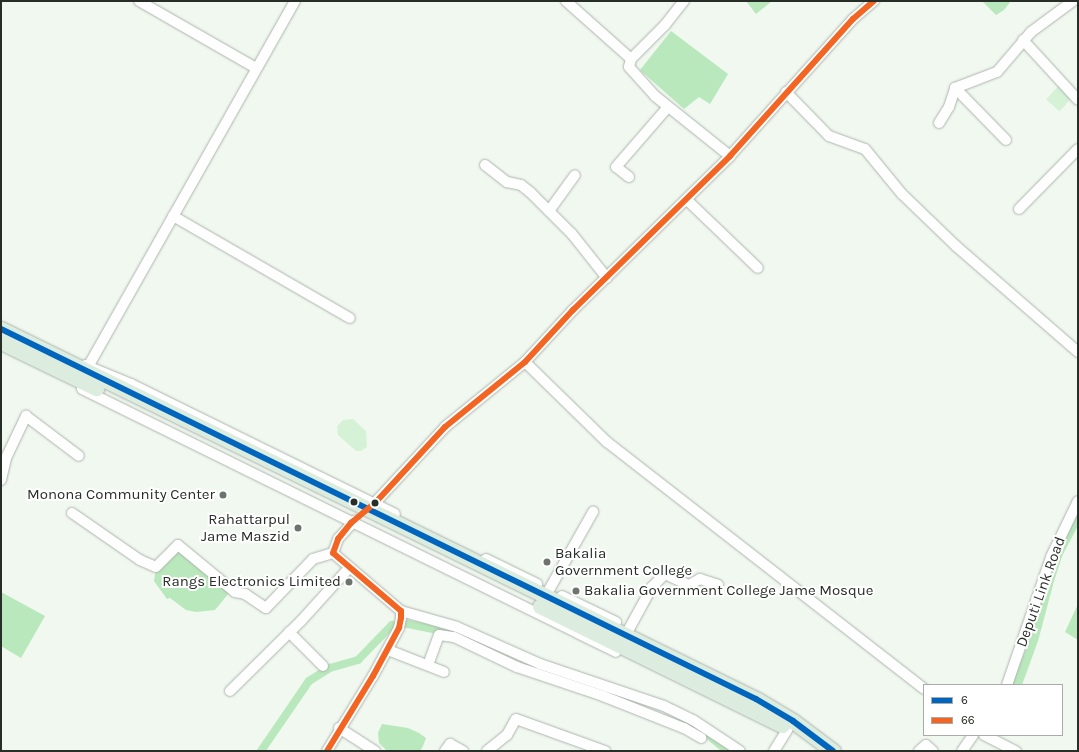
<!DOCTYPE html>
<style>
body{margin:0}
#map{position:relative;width:1079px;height:752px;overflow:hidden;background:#f0f8f0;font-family:Karla,sans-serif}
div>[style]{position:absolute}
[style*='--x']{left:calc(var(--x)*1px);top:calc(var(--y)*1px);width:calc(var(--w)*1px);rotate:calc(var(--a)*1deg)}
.green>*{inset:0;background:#d5f2d6;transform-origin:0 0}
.water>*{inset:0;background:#b8e8bb}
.canal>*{height:8px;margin:-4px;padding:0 4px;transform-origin:4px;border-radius:4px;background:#b8e8bb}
.roads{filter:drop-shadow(0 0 1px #aeb4ae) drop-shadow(0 0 1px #aeb4ae)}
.minor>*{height:10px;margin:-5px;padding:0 5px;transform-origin:5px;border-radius:5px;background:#fdfefd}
.highway>*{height:15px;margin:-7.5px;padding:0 7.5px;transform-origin:7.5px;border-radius:7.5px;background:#dcecde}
.bus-1>*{height:6px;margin:-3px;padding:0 3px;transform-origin:3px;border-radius:3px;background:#0065bd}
.bus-2>*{height:6px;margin:-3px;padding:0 3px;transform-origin:3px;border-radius:3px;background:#f26522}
.dots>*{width:11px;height:11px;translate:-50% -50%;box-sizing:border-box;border:2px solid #fff;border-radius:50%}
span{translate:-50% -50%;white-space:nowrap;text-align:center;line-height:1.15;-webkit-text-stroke:4px #fff;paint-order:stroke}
.poi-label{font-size:15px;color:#272d27}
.right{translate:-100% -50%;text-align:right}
.left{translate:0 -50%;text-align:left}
.street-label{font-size:15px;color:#272d27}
.frame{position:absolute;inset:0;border:2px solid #272d27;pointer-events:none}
.legend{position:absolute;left:923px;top:684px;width:140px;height:52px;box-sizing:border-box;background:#fff;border:1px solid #a9aba9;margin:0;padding:5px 7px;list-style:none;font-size:12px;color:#272d27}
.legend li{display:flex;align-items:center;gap:8px;height:20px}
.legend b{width:20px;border:1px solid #a9aba9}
</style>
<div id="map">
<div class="green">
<div style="left:1058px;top:86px;width:18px;height:18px;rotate:41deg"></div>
<div style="clip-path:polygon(353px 419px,366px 431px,367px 447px,361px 451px,356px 451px,338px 435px,337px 426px,343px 420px)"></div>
</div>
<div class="water">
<div style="clip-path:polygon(746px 1px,772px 1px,756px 14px)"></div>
<div style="clip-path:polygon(982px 1px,1011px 1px,1004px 10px,996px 15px)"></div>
<div style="clip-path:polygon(671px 31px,728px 74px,710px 104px,699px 97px,684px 109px,640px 70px)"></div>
<div style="clip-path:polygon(177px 549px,229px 593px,215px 610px,196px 612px,186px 610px,170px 598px,167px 599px,154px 581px,156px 568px)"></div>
<div style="clip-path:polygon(1050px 583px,1053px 585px,1038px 641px,1022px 685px,1011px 685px,1031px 637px,1046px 584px)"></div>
<div style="clip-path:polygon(1px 592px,45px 616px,21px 658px,1px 646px)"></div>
<div style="clip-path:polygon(1078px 604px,1078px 640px,1065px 632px)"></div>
<div style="clip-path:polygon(382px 724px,408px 728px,419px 733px,426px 738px,423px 746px,420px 751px,387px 751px,379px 743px,378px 733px)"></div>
</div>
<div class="canal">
<div style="--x:1046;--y:593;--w:42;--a:-72"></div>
<div style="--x:1059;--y:553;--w:40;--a:-62"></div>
<div style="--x:681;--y:722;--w:24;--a:22"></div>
<div style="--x:703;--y:731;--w:32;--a:39"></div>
<div style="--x:261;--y:751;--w:85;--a:-55.6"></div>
<div style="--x:309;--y:681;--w:25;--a:-32"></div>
<div style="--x:330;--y:668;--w:29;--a:-16"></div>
<div style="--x:358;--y:660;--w:49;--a:-45.8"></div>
<div style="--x:392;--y:625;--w:16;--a:-4"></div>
<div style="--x:408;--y:624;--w:46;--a:11.3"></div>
</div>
<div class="roads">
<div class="minor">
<div style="--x:139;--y:1;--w:135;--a:29.8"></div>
<div style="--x:566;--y:1;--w:87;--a:41.7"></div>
<div style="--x:631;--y:59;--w:8;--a:104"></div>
<div style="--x:629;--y:67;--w:39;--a:48"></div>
<div style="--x:655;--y:96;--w:96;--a:38.7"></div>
<div style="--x:1023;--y:40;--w:81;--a:47.5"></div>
<div style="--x:631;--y:59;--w:48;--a:-45"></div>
<div style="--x:665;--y:25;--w:31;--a:-52"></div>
<div style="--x:786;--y:92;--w:62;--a:45.7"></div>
<div style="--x:829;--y:136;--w:38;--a:20"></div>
<div style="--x:865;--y:149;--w:58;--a:50.6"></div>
<div style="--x:902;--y:194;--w:75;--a:43.9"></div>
<div style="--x:956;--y:246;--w:162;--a:41"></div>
<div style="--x:939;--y:123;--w:19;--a:-58"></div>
<div style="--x:949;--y:107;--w:20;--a:-72"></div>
<div style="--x:1006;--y:140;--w:73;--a:-134.4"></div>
<div style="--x:955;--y:88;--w:45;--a:-20.9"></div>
<div style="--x:997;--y:72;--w:52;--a:-49.6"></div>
<div style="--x:1031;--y:32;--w:52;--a:-36.4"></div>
<div style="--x:485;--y:165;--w:28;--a:38"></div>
<div style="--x:507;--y:182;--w:14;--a:12"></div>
<div style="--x:521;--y:185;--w:11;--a:38"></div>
<div style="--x:530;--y:192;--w:59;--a:45"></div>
<div style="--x:572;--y:234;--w:56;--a:51.5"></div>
<div style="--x:629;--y:177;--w:16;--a:-142"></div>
<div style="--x:616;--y:167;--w:79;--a:-49.1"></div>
<div style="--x:687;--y:200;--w:98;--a:43.8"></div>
<div style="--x:1019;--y:209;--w:84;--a:-45.5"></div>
<div style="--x:549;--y:211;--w:44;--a:-54.2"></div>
<div style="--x:173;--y:216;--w:204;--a:30"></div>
<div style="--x:525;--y:362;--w:115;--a:44.3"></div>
<div style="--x:607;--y:442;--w:402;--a:37.9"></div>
<div style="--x:85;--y:365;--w:50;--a:22.4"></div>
<div style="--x:131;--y:384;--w:294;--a:26.2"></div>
<div style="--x:89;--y:365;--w:418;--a:-60.5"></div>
<div style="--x:82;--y:389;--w:595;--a:26.22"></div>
<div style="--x:1;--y:480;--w:23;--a:-77"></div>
<div style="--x:6;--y:458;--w:47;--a:-64.5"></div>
<div style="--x:26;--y:416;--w:66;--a:37"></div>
<div style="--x:371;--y:507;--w:109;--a:-47.2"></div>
<div style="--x:445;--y:427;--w:103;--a:-39.1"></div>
<div style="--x:525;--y:362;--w:71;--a:-47.3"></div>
<div style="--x:573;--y:310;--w:220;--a:-44.4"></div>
<div style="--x:730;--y:156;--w:184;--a:-48.1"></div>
<div style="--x:853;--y:19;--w:28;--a:-41"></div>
<div style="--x:72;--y:513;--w:83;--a:34.7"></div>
<div style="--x:140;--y:560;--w:17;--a:24"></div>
<div style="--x:156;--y:567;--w:31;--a:-45"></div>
<div style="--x:178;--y:545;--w:74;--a:39.5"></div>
<div style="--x:235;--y:592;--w:10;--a:11"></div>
<div style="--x:245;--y:594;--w:25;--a:34"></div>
<div style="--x:266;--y:608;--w:68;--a:-46.2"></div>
<div style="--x:313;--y:559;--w:21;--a:-17"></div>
<div style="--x:486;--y:559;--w:57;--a:26.1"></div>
<div style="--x:549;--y:590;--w:90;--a:-60.6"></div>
<div style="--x:562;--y:596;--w:60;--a:25.7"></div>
<div style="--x:401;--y:611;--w:58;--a:15.9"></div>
<div style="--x:457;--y:627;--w:91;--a:24"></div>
<div style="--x:540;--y:664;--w:131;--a:18.7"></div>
<div style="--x:664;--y:706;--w:32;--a:26"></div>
<div style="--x:693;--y:720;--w:56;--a:33.4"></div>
<div style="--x:629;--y:629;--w:48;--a:-61.3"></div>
<div style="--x:652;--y:587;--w:18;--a:-45"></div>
<div style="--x:665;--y:574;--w:26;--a:25"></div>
<div style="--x:689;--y:585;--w:13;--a:-29"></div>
<div style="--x:700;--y:579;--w:19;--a:18"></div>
<div style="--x:289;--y:632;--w:48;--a:45"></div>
<div style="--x:388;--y:650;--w:60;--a:21.4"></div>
<div style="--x:428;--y:665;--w:32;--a:-70"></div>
<div style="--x:439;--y:635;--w:15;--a:8"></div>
<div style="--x:454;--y:637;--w:70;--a:25.5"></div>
<div style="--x:517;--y:667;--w:91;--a:18.6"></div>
<div style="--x:603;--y:696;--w:87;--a:21.6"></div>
<div style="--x:684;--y:728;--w:20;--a:30"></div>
<div style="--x:1007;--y:685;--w:135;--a:-71"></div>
<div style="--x:1051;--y:557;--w:62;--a:-64.3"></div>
<div style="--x:230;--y:691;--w:100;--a:-44.6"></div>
<div style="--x:301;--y:621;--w:72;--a:-47.8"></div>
<div style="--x:339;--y:728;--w:43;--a:32.6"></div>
<div style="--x:984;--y:735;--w:36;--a:27"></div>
<div style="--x:327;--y:751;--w:88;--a:-58.5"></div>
<div style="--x:373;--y:676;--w:55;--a:-61.6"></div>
<div style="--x:399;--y:628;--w:10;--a:-79"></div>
<div style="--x:401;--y:618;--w:7;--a:-90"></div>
<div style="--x:401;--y:611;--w:89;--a:-139.5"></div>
<div style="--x:333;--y:553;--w:15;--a:-70"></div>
<div style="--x:338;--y:539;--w:25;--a:-48"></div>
<div style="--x:445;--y:751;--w:9;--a:-54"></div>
<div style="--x:450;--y:744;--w:15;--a:28"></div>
<div style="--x:487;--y:751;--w:26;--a:-39"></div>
<div style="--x:507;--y:735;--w:18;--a:-61"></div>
<div style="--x:516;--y:719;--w:95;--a:19.8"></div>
<div style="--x:774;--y:751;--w:26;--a:-58"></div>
<div style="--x:919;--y:751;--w:9;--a:-41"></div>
<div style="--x:926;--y:745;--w:9;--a:41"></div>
<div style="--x:962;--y:751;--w:19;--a:-55"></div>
</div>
<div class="highway">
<div style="--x:1;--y:329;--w:841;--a:26.11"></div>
<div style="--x:756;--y:699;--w:43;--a:30.7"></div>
<div style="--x:793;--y:721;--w:50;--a:36.9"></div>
<div style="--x:1;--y:342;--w:106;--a:25.8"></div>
<div style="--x:540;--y:606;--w:270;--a:26.2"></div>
</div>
</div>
<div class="bus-1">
<div style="--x:1;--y:329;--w:841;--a:26.11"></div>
<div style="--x:756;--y:699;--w:43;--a:30.7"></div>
<div style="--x:793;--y:721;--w:50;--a:36.9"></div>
</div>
<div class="bus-2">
<div style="--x:327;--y:751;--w:88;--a:-58.5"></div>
<div style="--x:373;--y:676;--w:55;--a:-61.6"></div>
<div style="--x:399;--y:628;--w:10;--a:-79"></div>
<div style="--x:401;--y:618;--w:7;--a:-90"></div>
<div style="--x:401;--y:611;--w:89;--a:-139.5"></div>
<div style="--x:333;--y:553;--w:15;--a:-70"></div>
<div style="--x:338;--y:539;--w:21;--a:-51"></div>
<div style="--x:351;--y:523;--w:31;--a:-40"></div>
<div style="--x:375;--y:503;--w:103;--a:-47.4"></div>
<div style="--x:445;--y:427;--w:103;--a:-39.1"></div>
<div style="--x:525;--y:362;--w:71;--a:-47.3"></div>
<div style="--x:573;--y:310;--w:220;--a:-44.4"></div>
<div style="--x:730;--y:156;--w:184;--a:-48.1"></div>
<div style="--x:853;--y:19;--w:28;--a:-41"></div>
</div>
<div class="dots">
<div style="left:223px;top:495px;background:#6d746d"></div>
<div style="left:354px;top:502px;background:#272d27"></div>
<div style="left:375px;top:503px;background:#272d27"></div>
<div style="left:298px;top:528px;background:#6d746d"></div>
<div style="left:547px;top:562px;background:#6d746d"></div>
<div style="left:349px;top:582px;background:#6d746d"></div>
<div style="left:576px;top:591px;background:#6d746d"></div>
</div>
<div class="poi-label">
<span class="right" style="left:215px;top:495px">Monona Community Center</span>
<span class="right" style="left:290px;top:528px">Rahattarpul<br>Jame Maszid</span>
<span class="left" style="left:555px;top:562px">Bakalia<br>Government College</span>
<span class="right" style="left:341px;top:582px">Rangs Electronics Limited</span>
<span class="left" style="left:584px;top:591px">Bakalia Government College Jame Mosque</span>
</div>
<div class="street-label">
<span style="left:1041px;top:592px;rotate:-70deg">Deputi Link Road</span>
</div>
<div class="frame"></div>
<ul class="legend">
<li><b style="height:5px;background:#0065bd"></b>6</li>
<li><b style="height:5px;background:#f26522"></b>66</li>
</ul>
</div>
